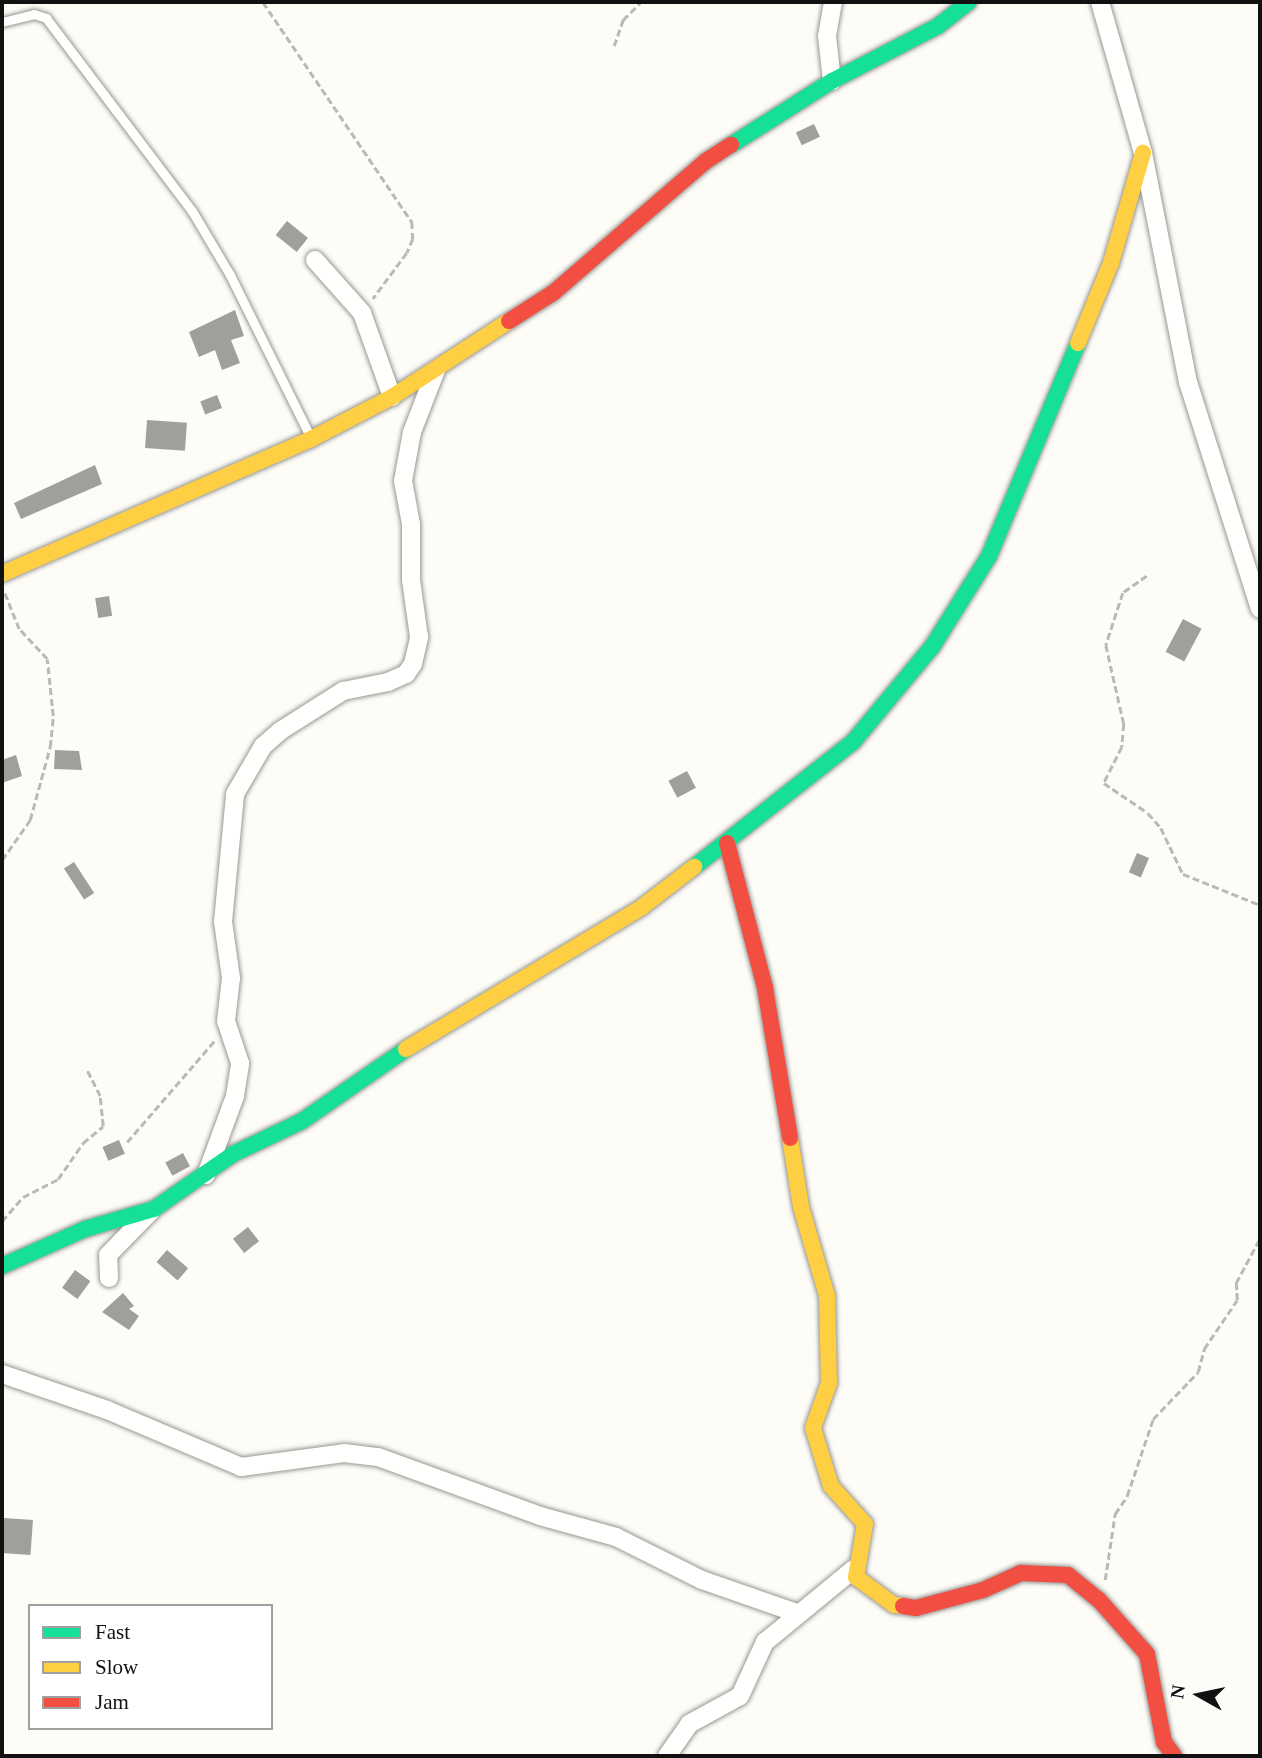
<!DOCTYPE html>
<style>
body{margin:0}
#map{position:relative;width:1262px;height:1758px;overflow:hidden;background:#fdfcf7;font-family:Georgia,serif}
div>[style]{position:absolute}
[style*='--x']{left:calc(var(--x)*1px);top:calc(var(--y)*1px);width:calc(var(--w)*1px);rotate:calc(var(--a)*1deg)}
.building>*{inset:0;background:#a19f9c;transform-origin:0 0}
.path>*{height:2.5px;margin-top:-1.25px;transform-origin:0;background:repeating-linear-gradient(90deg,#b9b9b8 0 7px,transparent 0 10.5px)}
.roads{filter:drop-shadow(0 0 2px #979795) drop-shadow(0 0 2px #979795)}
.lane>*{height:9px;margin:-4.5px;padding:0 4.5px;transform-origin:4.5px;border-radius:4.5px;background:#fffffe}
.street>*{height:18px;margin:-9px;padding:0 9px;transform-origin:9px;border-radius:9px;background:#fffffe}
.fast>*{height:16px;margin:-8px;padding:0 8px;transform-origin:8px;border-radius:8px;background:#16e098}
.slow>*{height:16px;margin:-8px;padding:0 8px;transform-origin:8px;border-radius:8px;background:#ffcf43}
.jam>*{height:16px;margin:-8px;padding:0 8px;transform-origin:8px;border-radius:8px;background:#f24e42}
span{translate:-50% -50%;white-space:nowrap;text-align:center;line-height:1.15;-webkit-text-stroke:7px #fff;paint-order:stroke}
.frame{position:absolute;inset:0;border:4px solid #111;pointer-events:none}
.legend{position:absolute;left:28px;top:1604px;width:245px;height:126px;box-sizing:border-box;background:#fff;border:2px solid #a0a0a0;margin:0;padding:9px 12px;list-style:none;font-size:21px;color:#111}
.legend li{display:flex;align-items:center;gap:14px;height:35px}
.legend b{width:35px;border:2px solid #a0a0a0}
.north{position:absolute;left:1164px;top:1660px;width:70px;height:70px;-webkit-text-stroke:5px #fff;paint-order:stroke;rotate:279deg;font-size:19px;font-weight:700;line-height:28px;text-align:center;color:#111}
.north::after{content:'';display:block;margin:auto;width:24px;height:32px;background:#111;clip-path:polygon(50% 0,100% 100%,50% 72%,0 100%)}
</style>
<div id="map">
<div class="building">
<div style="left:814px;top:124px;width:14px;height:20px;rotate:65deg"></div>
<div style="left:287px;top:221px;width:27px;height:18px;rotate:39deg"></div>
<div style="clip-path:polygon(235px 310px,244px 336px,231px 340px,240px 363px,222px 370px,215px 350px,199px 357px,189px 332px)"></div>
<div style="left:217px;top:395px;width:14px;height:18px;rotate:69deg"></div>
<div style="left:147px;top:420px;width:40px;height:28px;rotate:4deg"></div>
<div style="clip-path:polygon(95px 465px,102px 484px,21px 519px,14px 503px)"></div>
<div style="left:109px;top:596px;width:20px;height:14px;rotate:81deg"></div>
<div style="left:1183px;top:619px;width:21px;height:37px;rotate:28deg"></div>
<div style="clip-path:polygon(55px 750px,79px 751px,82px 770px,54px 769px)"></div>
<div style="clip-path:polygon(16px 755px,22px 776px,2px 783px,2px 760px)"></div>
<div style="left:687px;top:771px;width:19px;height:21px;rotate:62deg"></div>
<div style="left:1137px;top:853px;width:13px;height:21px;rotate:23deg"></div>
<div style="left:74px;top:862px;width:37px;height:12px;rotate:57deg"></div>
<div style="left:119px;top:1140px;width:15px;height:18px;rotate:67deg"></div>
<div style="left:183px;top:1153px;width:15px;height:20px;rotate:62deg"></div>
<div style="left:248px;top:1227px;width:18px;height:19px;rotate:52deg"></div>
<div style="left:167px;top:1250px;width:28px;height:16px;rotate:41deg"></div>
<div style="left:75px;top:1270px;width:19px;height:22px;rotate:36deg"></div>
<div style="clip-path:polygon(123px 1293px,134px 1306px,129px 1309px,139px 1316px,129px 1330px,102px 1312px)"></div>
<div style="left:4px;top:1518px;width:29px;height:35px;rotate:4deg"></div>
</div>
<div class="path">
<div style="--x:263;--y:2;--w:266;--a:55.9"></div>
<div style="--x:412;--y:222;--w:17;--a:87"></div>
<div style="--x:413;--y:239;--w:15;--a:113"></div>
<div style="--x:407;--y:253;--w:57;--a:126.5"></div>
<div style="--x:614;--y:46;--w:28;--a:-71"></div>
<div style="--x:623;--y:20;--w:25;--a:-45"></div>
<div style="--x:1147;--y:576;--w:29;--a:145"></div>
<div style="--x:1123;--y:593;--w:55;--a:108.1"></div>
<div style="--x:1106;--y:645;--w:81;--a:77.2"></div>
<div style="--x:1124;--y:724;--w:23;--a:95"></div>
<div style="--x:1122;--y:747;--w:40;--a:116.6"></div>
<div style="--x:1104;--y:783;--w:53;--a:34.3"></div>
<div style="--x:1148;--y:813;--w:20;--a:49"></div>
<div style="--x:1161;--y:828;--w:51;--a:64.4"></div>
<div style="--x:1183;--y:874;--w:83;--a:21.9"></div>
<div style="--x:2;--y:860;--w:49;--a:-55"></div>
<div style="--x:30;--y:820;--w:76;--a:-74.7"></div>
<div style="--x:50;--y:747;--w:31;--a:-84"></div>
<div style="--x:53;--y:716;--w:57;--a:-96"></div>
<div style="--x:47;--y:659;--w:41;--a:-133"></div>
<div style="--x:19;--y:629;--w:40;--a:-112"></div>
<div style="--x:127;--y:1142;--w:136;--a:-49.2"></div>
<div style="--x:2;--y:1221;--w:32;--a:-49"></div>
<div style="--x:23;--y:1197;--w:39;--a:-27"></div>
<div style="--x:58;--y:1179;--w:44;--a:-55.2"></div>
<div style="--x:83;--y:1143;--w:26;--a:-40"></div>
<div style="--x:103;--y:1126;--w:30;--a:-96"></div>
<div style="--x:100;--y:1096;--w:29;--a:-117"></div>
<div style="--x:1105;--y:1580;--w:67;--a:-81.4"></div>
<div style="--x:1115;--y:1514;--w:22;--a:-56"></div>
<div style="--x:1127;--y:1496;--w:81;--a:-71.3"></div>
<div style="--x:1153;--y:1419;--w:65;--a:-46.2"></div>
<div style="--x:1198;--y:1372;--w:24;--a:-75"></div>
<div style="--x:1204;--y:1349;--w:59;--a:-56"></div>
<div style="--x:1237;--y:1300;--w:17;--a:-93"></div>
<div style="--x:1236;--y:1283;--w:51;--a:-61.9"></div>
</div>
<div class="roads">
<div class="lane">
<div style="--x:2;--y:22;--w:33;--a:-14"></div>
<div style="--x:34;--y:14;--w:13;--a:18"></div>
<div style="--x:46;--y:18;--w:242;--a:52.9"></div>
<div style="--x:192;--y:211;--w:74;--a:59.3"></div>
<div style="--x:230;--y:275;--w:182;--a:63.6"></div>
</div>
<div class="street">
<div style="--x:1100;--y:2;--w:157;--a:74.1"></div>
<div style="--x:1143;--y:153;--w:233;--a:78.9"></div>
<div style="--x:1188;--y:382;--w:238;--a:72.4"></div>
<div style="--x:832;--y:81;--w:45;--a:-96.3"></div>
<div style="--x:827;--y:36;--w:35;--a:-80"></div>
<div style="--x:315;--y:260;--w:71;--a:48.4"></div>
<div style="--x:362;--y:313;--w:89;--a:70.3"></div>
<div style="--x:206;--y:1175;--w:84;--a:-69.8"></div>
<div style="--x:235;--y:1096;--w:33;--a:-81"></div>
<div style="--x:240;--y:1063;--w:44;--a:-108.4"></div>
<div style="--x:226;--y:1021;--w:43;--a:-83.4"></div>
<div style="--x:231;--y:978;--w:57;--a:-98.1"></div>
<div style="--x:223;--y:922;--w:129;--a:-84.6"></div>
<div style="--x:235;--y:794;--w:56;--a:-59.7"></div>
<div style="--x:263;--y:746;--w:23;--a:-41"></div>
<div style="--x:280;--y:731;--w:75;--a:-32.4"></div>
<div style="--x:343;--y:691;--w:46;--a:-11.3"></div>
<div style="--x:388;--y:682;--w:20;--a:-24"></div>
<div style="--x:406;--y:674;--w:12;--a:-55"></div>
<div style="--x:413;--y:664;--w:28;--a:-77"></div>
<div style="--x:419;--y:637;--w:58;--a:-98"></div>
<div style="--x:411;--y:580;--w:56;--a:-90"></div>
<div style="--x:411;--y:524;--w:44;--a:-100.5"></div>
<div style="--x:403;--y:481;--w:50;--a:-79.6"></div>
<div style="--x:412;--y:432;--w:66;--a:-68.8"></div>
<div style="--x:109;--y:1278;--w:23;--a:-92"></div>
<div style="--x:108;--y:1255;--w:62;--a:-45.7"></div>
<div style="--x:2;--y:1374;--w:111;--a:18.9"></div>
<div style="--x:107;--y:1410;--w:146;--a:23"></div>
<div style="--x:241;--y:1467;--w:104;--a:-7.7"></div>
<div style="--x:344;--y:1453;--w:34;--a:7"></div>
<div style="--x:378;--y:1457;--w:172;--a:20"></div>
<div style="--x:540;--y:1516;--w:79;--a:15.4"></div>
<div style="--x:616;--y:1537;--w:96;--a:26.6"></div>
<div style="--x:702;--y:1580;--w:101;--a:19.2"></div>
<div style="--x:667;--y:1756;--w:39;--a:-55"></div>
<div style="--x:689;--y:1724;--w:58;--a:-28.8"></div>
<div style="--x:740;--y:1696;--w:60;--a:-65.2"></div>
<div style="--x:765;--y:1642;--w:115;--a:-39.4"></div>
</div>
<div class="fast">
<div style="--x:731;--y:145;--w:120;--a:-32.4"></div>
<div style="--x:832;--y:81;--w:119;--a:-27.4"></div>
<div style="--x:938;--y:26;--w:39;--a:-38"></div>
<div style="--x:694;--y:867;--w:202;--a:-38.2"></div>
<div style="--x:853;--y:742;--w:124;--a:-50.3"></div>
<div style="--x:932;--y:647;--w:107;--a:-57.9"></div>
<div style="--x:989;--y:556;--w:231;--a:-67.3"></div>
<div style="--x:2;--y:1266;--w:91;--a:-24"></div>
<div style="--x:85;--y:1229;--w:72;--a:-16.2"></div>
<div style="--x:154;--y:1209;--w:96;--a:-34.8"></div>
<div style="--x:233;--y:1154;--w:76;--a:-25.6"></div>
<div style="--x:302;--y:1121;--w:126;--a:-34.7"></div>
</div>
<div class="slow">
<div style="--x:1078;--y:343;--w:87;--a:-67.6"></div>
<div style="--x:1111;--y:263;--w:115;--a:-73.8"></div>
<div style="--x:2;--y:574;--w:337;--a:-23.6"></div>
<div style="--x:311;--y:439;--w:91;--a:-27.4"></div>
<div style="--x:392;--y:397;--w:140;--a:-33"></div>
<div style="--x:406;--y:1049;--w:275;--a:-31"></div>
<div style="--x:642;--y:907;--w:66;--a:-37.6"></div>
<div style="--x:790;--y:1138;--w:70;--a:80.9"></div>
<div style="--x:801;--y:1207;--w:93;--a:73.7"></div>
<div style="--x:827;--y:1296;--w:87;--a:88.7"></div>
<div style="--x:829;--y:1383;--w:48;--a:109.6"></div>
<div style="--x:813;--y:1428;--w:61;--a:72.8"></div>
<div style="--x:831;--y:1486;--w:51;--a:48.2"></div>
<div style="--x:865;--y:1524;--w:54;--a:99.6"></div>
<div style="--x:856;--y:1577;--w:47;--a:36.4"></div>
<div style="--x:894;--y:1605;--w:9;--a:6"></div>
</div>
<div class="jam">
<div style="--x:509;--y:321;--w:52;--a:-32.5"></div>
<div style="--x:553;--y:293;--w:202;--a:-40.8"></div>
<div style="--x:706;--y:161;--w:30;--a:-33"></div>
<div style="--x:727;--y:843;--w:150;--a:75.3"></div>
<div style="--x:765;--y:988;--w:152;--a:80.5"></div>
<div style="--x:903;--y:1606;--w:13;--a:9"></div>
<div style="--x:916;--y:1608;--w:69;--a:-15"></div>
<div style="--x:983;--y:1590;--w:42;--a:-24.1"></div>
<div style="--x:1021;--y:1573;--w:47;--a:2.4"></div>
<div style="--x:1068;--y:1575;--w:40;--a:39"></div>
<div style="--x:1099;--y:1600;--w:72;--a:48.4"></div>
<div style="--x:1147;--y:1654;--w:90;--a:79.1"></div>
<div style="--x:1164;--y:1742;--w:17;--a:54"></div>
</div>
</div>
<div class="frame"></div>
<ul class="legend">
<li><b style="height:9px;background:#16e098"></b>Fast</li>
<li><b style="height:9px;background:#ffcf43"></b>Slow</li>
<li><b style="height:9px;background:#f24e42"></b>Jam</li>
</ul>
<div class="north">N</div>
</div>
